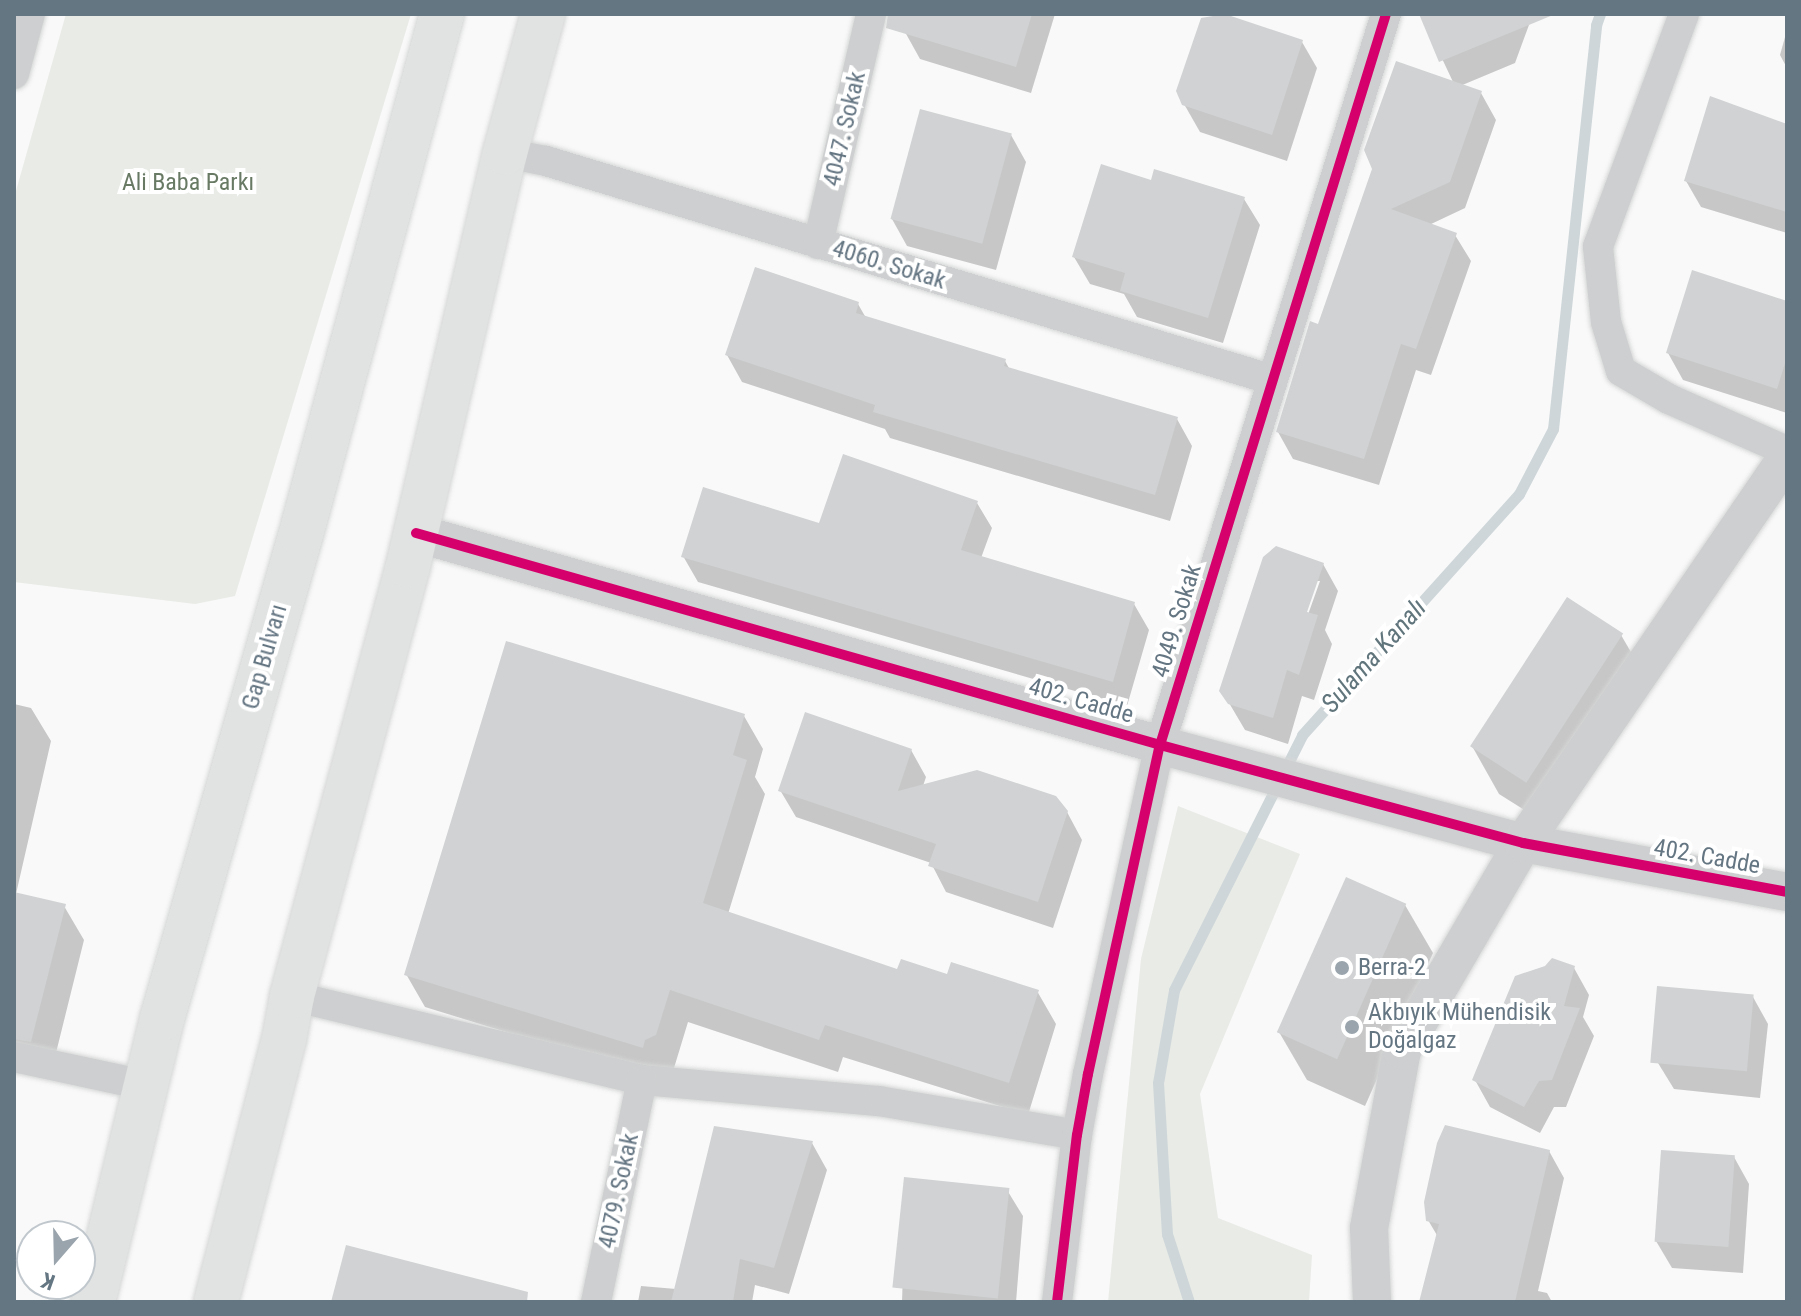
<!DOCTYPE html>
<meta charset="utf-8">
<style>
body{margin:0}
#map{position:relative;width:1801px;height:1316px;overflow:hidden;background:#f9f9f9;font-family:"Roboto Condensed",sans-serif}
div>[style]{position:absolute}
[style*='--x']{left:calc(var(--x)*1px);top:calc(var(--y)*1px);width:calc(var(--w)*1px);rotate:calc(var(--a)*1deg)}
.green>*{inset:0;background:#e8ebe6}
.shadow>*{inset:0;background:#0003}
.stream>*{height:11px;margin:-5.5px;padding:0 5.5px;transform-origin:5.5px;border-radius:5.5px;background:#ced6d9}
.building>*{inset:0;background:#d0d2d3;transform-origin:0 0}
.roads{filter:drop-shadow(0 0 2px #d5d6d6) drop-shadow(0 0 2px #d5d6d6)}
.minor>*{height:30px;margin:-15px;padding:0 15px;transform-origin:15px;border-radius:15px;background:#cecfd0}
.tertiary>*{height:38px;margin:-19px;padding:0 19px;transform-origin:19px;border-radius:19px;background:#cecfd0}
.trunk>*{height:44px;margin:-22px;padding:0 22px;transform-origin:22px;border-radius:22px;background:#e1e2e2}
.cycleway>*{height:10px;margin:-5px;padding:0 5px;transform-origin:5px;border-radius:5px;background:#d6006c}
.dots>*{width:22px;height:22px;translate:-50% -50%;box-sizing:border-box;border:4px solid #fff;border-radius:50%}
span{translate:-50% -50%;white-space:nowrap;text-align:center;line-height:1.15;-webkit-text-stroke:8px #fff;paint-order:stroke}
.street-label{font-size:24px;color:#657683}
.park-label{font-size:24px;color:#687a64}
.poi-label{font-size:24px;color:#657683}
.left{translate:0 -50%;text-align:left}
.water-label{font-size:26px;color:#60757c;font-style:italic}
.frame{position:absolute;inset:0;border:16px solid #657683;pointer-events:none}
.north{position:absolute;left:16px;top:1220px;width:80px;height:80px;box-sizing:border-box;background:#fff;border:2px solid #c1c8cd;border-radius:50%;rotate:200deg;font-size:22px;font-weight:700;line-height:32px;text-align:center;color:#657683}
.north::after{content:'';display:block;margin:auto;width:28px;height:36px;background:#99a4ac;clip-path:polygon(50% 0,100% 100%,50% 72%,0 100%)}
</style>
<div id="map">
<div class="green">
<div style="clip-path:polygon(66px 14px,411px 14px,235px 596px,195px 604px,14px 582px,14px 198px)"></div>
<div style="clip-path:polygon(1178px 806px,1300px 854px,1200px 1094px,1218px 1218px,1312px 1255px,1309px 1302px,1108px 1302px,1141px 959px)"></div>
</div>
<div class="shadow">
<div style="clip-path:polygon(911px 14px,1055px 14px,1031px 93px,920px 59px,905px 32px)"></div>
<div style="clip-path:polygon(1421px 14px,1533px 14px,1515px 63px,1460px 86px,1481px 93px,1496px 120px,1465px 208px,1429px 225px,1455px 235px,1471px 261px,1431px 375px,1416px 370px,1379px 485px,1293px 459px,1278px 432px,1319px 327px,1454px 84px)"></div>
<div style="clip-path:polygon(1787px 30px,1787px 68px,1780px 55px)"></div>
<div style="clip-path:polygon(1302px 42px,1317px 68px,1287px 161px,1200px 132px,1184px 104px)"></div>
<div style="clip-path:polygon(1787px 126px,1787px 233px,1701px 207px,1686px 181px)"></div>
<div style="clip-path:polygon(1011px 135px,1026px 162px,996px 270px,907px 246px,892px 219px)"></div>
<div style="clip-path:polygon(1152px 182px,1244px 199px,1260px 225px,1223px 343px,1137px 317px,1124px 294px,1090px 284px,1074px 257px)"></div>
<div style="clip-path:polygon(1787px 303px,1787px 413px,1683px 380px,1668px 353px)"></div>
<div style="clip-path:polygon(858px 304px,866px 318px,1005px 361px,1010px 370px,1177px 419px,1192px 446px,1170px 521px,890px 438px,885px 429px,742px 382px,727px 355px)"></div>
<div style="clip-path:polygon(977px 503px,992px 528px,981px 558px,1134px 604px,1149px 630px,1127px 706px,698px 582px,683px 556px,820px 525px)"></div>
<div style="clip-path:polygon(evenodd,1323px 564px,1338px 591px,1325px 630px,1332px 644px,1314px 700px,1302px 696px,1288px 744px,1245px 730px,1222px 691px,1323px 564px,1316px 581px,1320px 581px,1305px 623px,1302px 621px,1316px 581px)"></div>
<div style="clip-path:polygon(1621px 635px,1649px 683px,1553px 828px,1499px 794px,1472px 746px)"></div>
<div style="clip-path:polygon(14px 704px,31px 708px,51px 741px,16px 894px,64px 906px,84px 940px,53px 1065px,14px 1056px)"></div>
<div style="clip-path:polygon(744px 716px,763px 749px,755px 777px,765px 794px,728px 914px,899px 972px,1037px 991px,1056px 1024px,1028px 1115px,843px 1057px,838px 1072px,688px 1022px,674px 1068px,661px 1080px,425px 1007px,406px 974px)"></div>
<div style="clip-path:polygon(911px 750px,926px 777px,923px 786px,1067px 812px,1082px 840px,1053px 928px,946px 892px,931px 863px,796px 817px,780px 790px)"></div>
<div style="clip-path:polygon(1405px 905px,1433px 953px,1365px 1106px,1307px 1080px,1279px 1032px)"></div>
<div style="clip-path:polygon(1546px 968px,1574px 968px,1589px 995px,1583px 1017px,1594px 1036px,1566px 1107px,1554px 1107px,1540px 1133px,1490px 1107px,1475px 1080px)"></div>
<div style="clip-path:polygon(1753px 997px,1768px 1024px,1760px 1098px,1674px 1089px,1658px 1063px)"></div>
<div style="clip-path:polygon(812px 1143px,827px 1170px,789px 1294px,755px 1285px,752px 1302px,638px 1302px,641px 1286px,676px 1289px)"></div>
<div style="clip-path:polygon(1549px 1151px,1564px 1178px,1538px 1291px,1547px 1293px,1552px 1302px,1421px 1302px,1438px 1237px,1428px 1220px)"></div>
<div style="clip-path:polygon(1734px 1157px,1749px 1184px,1743px 1273px,1672px 1268px,1656px 1241px)"></div>
<div style="clip-path:polygon(906px 1179px,1007px 1190px,1023px 1216px,1016px 1302px,902px 1302px)"></div>
</div>
<div class="stream">
<div style="--x:1189;--y:1302;--w:71;--a:-107.9"></div>
<div style="--x:1167;--y:1234;--w:151;--a:-93.4"></div>
<div style="--x:1158;--y:1083;--w:94;--a:-80.2"></div>
<div style="--x:1174;--y:990;--w:285;--a:-63.3"></div>
<div style="--x:1302;--y:735;--w:324;--a:-48"></div>
<div style="--x:1519;--y:494;--w:73;--a:-62.4"></div>
<div style="--x:1553;--y:429;--w:406;--a:-83.9"></div>
<div style="--x:1596;--y:25;--w:12;--a:-70"></div>
</div>
<div class="building">
<div style="clip-path:polygon(888px 14px,1032px 14px,1016px 67px,886px 28px)"></div>
<div style="clip-path:polygon(1225px 14px,1303px 40px,1272px 135px,1182px 105px,1176px 91px,1201px 18px)"></div>
<div style="clip-path:polygon(1419px 14px,1553px 14px,1553px 15px,1439px 62px)"></div>
<div style="clip-path:polygon(1396px 61px,1482px 91px,1450px 182px,1391px 209px,1457px 233px,1416px 349px,1401px 344px,1364px 459px,1276px 432px,1310px 321px,1318px 324px,1372px 169px,1364px 150px)"></div>
<div style="clip-path:polygon(1710px 96px,1787px 124px,1787px 212px,1684px 181px)"></div>
<div style="left:920px;top:109px;width:95px;height:114px;rotate:15deg"></div>
<div style="clip-path:polygon(1101px 164px,1151px 180px,1154px 169px,1245px 197px,1208px 318px,1120px 291px,1125px 273px,1072px 257px)"></div>
<div style="clip-path:polygon(755px 267px,859px 302px,856px 313px,1006px 359px,1004px 366px,1178px 417px,1155px 495px,873px 412px,875px 405px,725px 355px)"></div>
<div style="clip-path:polygon(1692px 270px,1787px 301px,1787px 357px,1777px 389px,1666px 353px)"></div>
<div style="clip-path:polygon(843px 454px,978px 501px,961px 550px,1135px 602px,1113px 682px,681px 557px,703px 487px,819px 523px)"></div>
<div style="clip-path:polygon(1276px 546px,1324px 563px,1307px 612px,1318px 615px,1299px 675px,1287px 670px,1273px 718px,1228px 704px,1219px 691px,1263px 557px)"></div>
<div style="left:1567px;top:597px;width:67px;height:178px;rotate:33deg"></div>
<div style="clip-path:polygon(506px 641px,745px 714px,733px 755px,747px 760px,703px 903px,897px 969px,901px 959px,947px 974px,951px 962px,1039px 990px,1009px 1083px,825px 1025px,819px 1040px,670px 990px,656px 1035px,645px 1040px,643px 1048px,404px 975px)"></div>
<div style="clip-path:polygon(805px 712px,912px 749px,898px 791px,977px 770px,1056px 796px,1068px 811px,1038px 902px,928px 866px,936px 844px,778px 791px)"></div>
<div style="left:1346px;top:877px;width:66px;height:170px;rotate:24deg"></div>
<div style="clip-path:polygon(14px 892px,66px 904px,31px 1042px,14px 1039px)"></div>
<div style="clip-path:polygon(1552px 958px,1575px 966px,1564px 1006px,1580px 1008px,1552px 1080px,1539px 1081px,1524px 1107px,1472px 1080px,1515px 976px,1545px 966px)"></div>
<div style="left:1657px;top:986px;width:97px;height:77px;rotate:5deg"></div>
<div style="clip-path:polygon(1445px 1125px,1550px 1150px,1515px 1302px,1419px 1302px,1439px 1224px,1426px 1221px,1424px 1202px,1437px 1143px)"></div>
<div style="clip-path:polygon(714px 1126px,813px 1141px,774px 1268px,740px 1259px,733px 1302px,671px 1302px)"></div>
<div style="left:1661px;top:1150px;width:74px;height:92px;rotate:4deg"></div>
<div style="left:904px;top:1177px;width:106px;height:111px;rotate:6deg"></div>
<div style="clip-path:polygon(346px 1245px,528px 1292px,527px 1302px,331px 1302px)"></div>
</div>
<div class="roads">
<div class="minor">
<div style="--x:1684;--y:14;--w:248;--a:110.3"></div>
<div style="--x:1598;--y:247;--w:75;--a:83.9"></div>
<div style="--x:1606;--y:322;--w:51;--a:73"></div>
<div style="--x:1621;--y:371;--w:56;--a:30.3"></div>
<div style="--x:1669;--y:399;--w:129;--a:23.8"></div>
<div style="--x:14;--y:74;--w:62;--a:-75.1"></div>
<div style="--x:505;--y:153;--w:42;--a:11"></div>
<div style="--x:546;--y:161;--w:759;--a:16.76"></div>
<div style="--x:818;--y:244;--w:236;--a:-77"></div>
<div style="--x:292;--y:996;--w:360;--a:13.5"></div>
<div style="--x:642;--y:1080;--w:238;--a:5.1"></div>
<div style="--x:879;--y:1101;--w:201;--a:9.7"></div>
<div style="--x:14;--y:1057;--w:134;--a:12.1"></div>
<div style="--x:596;--y:1302;--w:227;--a:-78.3"></div>
<div style="--x:1057;--y:1302;--w:168;--a:-83.2"></div>
<div style="--x:1077;--y:1135;--w:62;--a:-79.8"></div>
<div style="--x:1088;--y:1074;--w:337;--a:-77.7"></div>
<div style="--x:1160;--y:745;--w:765;--a:-72.82"></div>
</div>
<div class="tertiary">
<div style="--x:416;--y:533;--w:774;--a:15.9"></div>
<div style="--x:1160;--y:745;--w:376;--a:15.1"></div>
<div style="--x:1523;--y:843;--w:269;--a:10.5"></div>
<div style="--x:1372;--y:1302;--w:74;--a:-92.3"></div>
<div style="--x:1369;--y:1228;--w:181;--a:-79.5"></div>
<div style="--x:1402;--y:1050;--w:240;--a:-59.7"></div>
<div style="--x:1523;--y:843;--w:467;--a:-55.6"></div>
</div>
<div class="trunk">
<div style="--x:93;--y:1302;--w:291;--a:-76.3"></div>
<div style="--x:162;--y:1019;--w:505;--a:-74.01"></div>
<div style="--x:301;--y:534;--w:539;--a:-74.83"></div>
<div style="--x:216;--y:1302;--w:271;--a:-75.5"></div>
<div style="--x:284;--y:1040;--w:45;--a:-79.7"></div>
<div style="--x:292;--y:996;--w:445;--a:-74.9"></div>
<div style="--x:408;--y:566;--w:424;--a:-76.8"></div>
<div style="--x:505;--y:153;--w:144;--a:-74.7"></div>
</div>
</div>
<div class="cycleway">
<div style="--x:416;--y:533;--w:774;--a:15.9"></div>
<div style="--x:1160;--y:745;--w:376;--a:15.1"></div>
<div style="--x:1523;--y:843;--w:269;--a:10.5"></div>
<div style="--x:1057;--y:1302;--w:168;--a:-83.2"></div>
<div style="--x:1077;--y:1135;--w:62;--a:-79.8"></div>
<div style="--x:1088;--y:1074;--w:337;--a:-77.7"></div>
<div style="--x:1160;--y:745;--w:765;--a:-72.82"></div>
</div>
<div class="dots">
<div style="left:1342px;top:968px;background:#99a4ac"></div>
<div style="left:1352px;top:1027px;background:#99a4ac"></div>
</div>
<div class="street-label">
<span style="left:845px;top:129px;rotate:-77deg">4047. Sokak</span>
<span style="left:889px;top:265px;rotate:17deg">4060. Sokak</span>
<span style="left:1177px;top:621px;rotate:-73deg">4049. Sokak</span>
<span style="left:265px;top:657px;rotate:-74deg">Gap Bulvarı</span>
<span style="left:1081px;top:701px;rotate:16deg">402. Cadde</span>
<span style="left:1707px;top:857px;rotate:10deg">402. Cadde</span>
<span style="left:619px;top:1191px;rotate:-78deg">4079. Sokak</span>
</div>
<div class="park-label">
<span style="left:188px;top:183px">Ali Baba Parkı</span>
</div>
<div class="poi-label">
<span class="left" style="left:1358px;top:968px">Berra-2</span>
<span class="left" style="left:1368px;top:1027px">Akbıyık Mühendisik<br>Doğalgaz</span>
</div>
<div class="water-label">
<span style="left:1374px;top:656px;rotate:-48deg">Sulama Kanalı</span>
</div>
<div class="frame"></div>
<div class="north">K</div>
</div>
